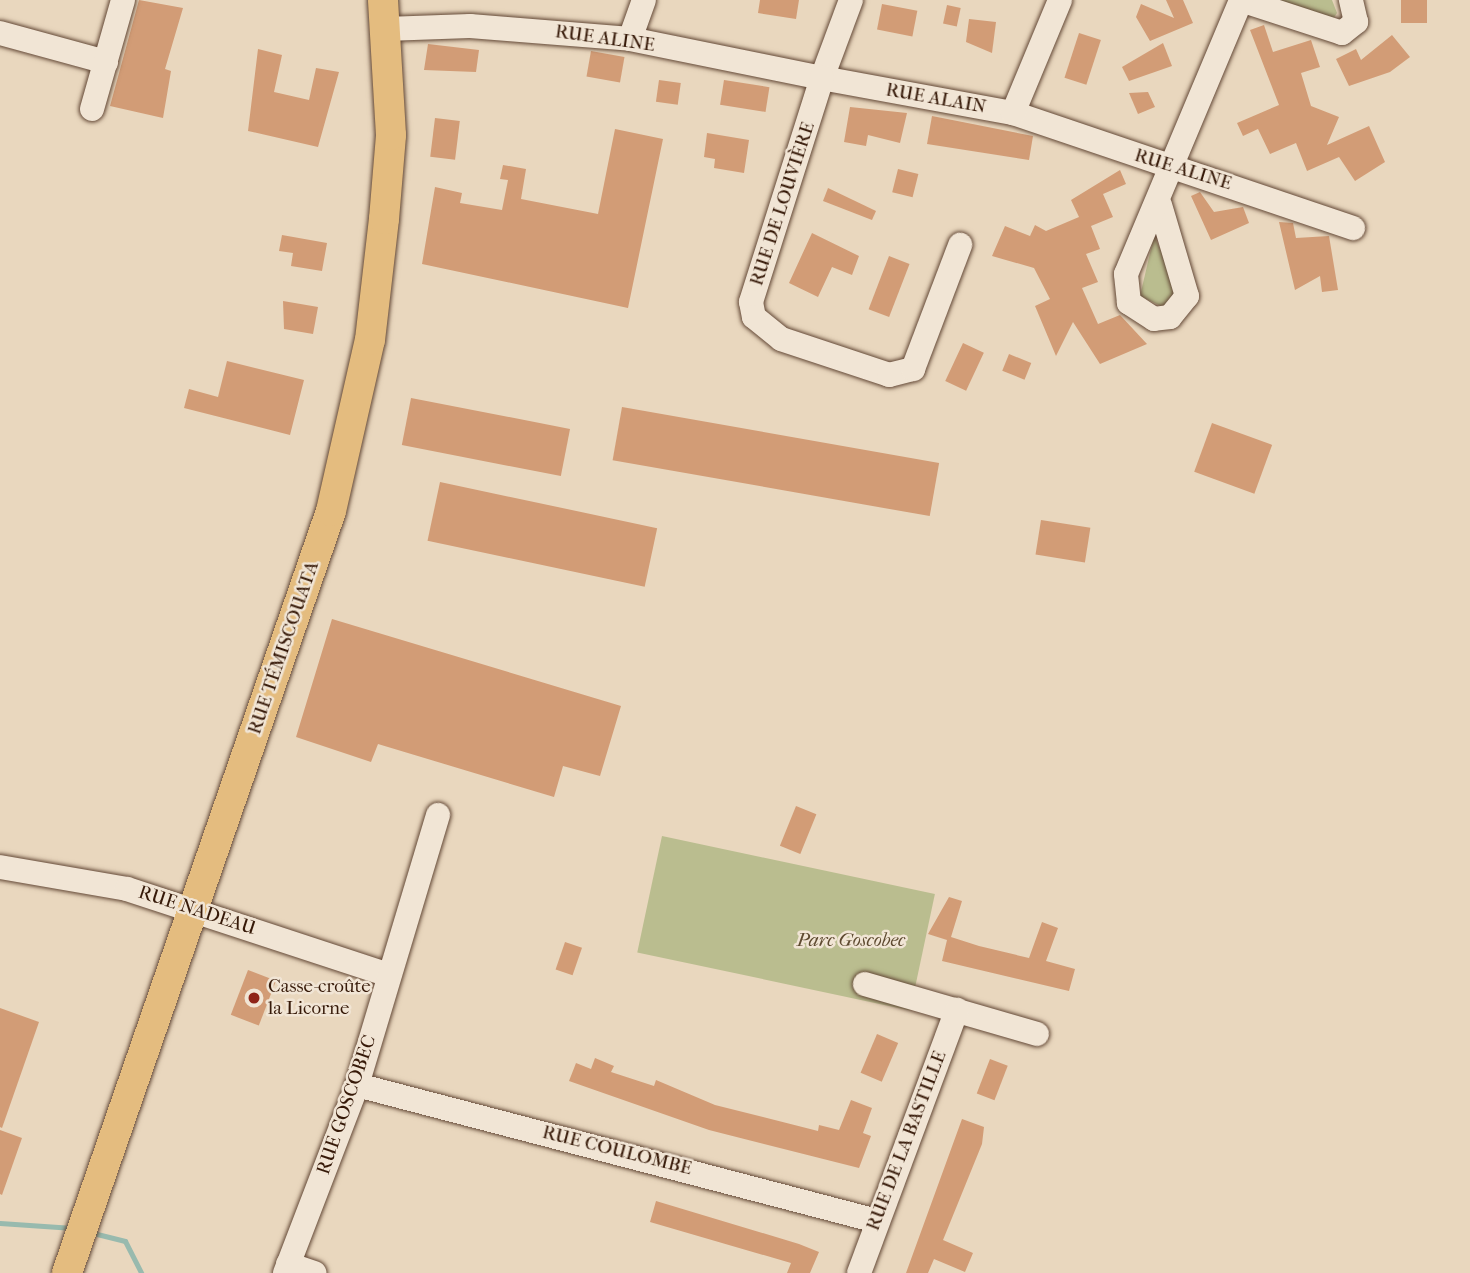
<!DOCTYPE html>
<meta charset="utf-8">
<style>
body{margin:0}
#map{position:relative;width:1470px;height:1273px;overflow:hidden;background:#e9d7be;font-family:"IM FELL French Canon",serif}
div>[style]{position:absolute}
[style*='--x']{left:calc(var(--x)*1px);top:calc(var(--y)*1px);width:calc(var(--w)*1px);rotate:calc(var(--a)*1deg)}
.green>*{inset:0;background:#babd8f;transform-origin:0 0}
.stream>*{height:5px;margin:-2.5px;padding:0 2.5px;transform-origin:2.5px;border-radius:2.5px;background:#98baae}
.building>*{inset:0;background:#d29c76;transform-origin:0 0}
.roads{filter:drop-shadow(0 0 2px #634836) drop-shadow(0 0 2px #634836)}
.minor>*{height:24px;margin:-12px;padding:0 12px;transform-origin:12px;border-radius:12px;background:#f1e5d5}
.major>*{height:30px;margin:-15px;padding:0 15px;transform-origin:15px;border-radius:15px;background:#e4bc7f}
.dots>*{width:19px;height:19px;translate:-50% -50%;box-sizing:border-box;border:4px solid #f1e5d5;border-radius:50%}
span{translate:-50% -50%;white-space:nowrap;text-align:center;line-height:1.15;-webkit-text-stroke:5px #f1e5d5;paint-order:stroke}
.street-label{font-size:19px;color:#361908}
.park-label{font-size:19px;color:#5e4a30;font-style:italic}
.poi-label{font-size:19px;color:#361908}
.left{translate:0 -50%;text-align:left}
</style>
<div id="map">
<div class="green">
<div style="clip-path:polygon(1273px 0,1332px 0,1337px 13px,1333px 19px)"></div>
<div style="clip-path:polygon(1154px 236px,1179px 289px,1163px 307px,1140px 296px)"></div>
<div style="left:662px;top:836px;width:279px;height:119px;rotate:12deg"></div>
</div>
<div class="stream">
<div style="--x:0;--y:1223;--w:73;--a:3.9"></div>
<div style="--x:93;--y:1233;--w:33;--a:14"></div>
<div style="--x:125;--y:1241;--w:36;--a:63"></div>
</div>
<div class="building">
<div style="clip-path:polygon(139px 0,183px 8px,165px 69px,171px 71px,163px 118px,110px 106px)"></div>
<div style="clip-path:polygon(760px 0,799px 0,796px 19px,758px 13px)"></div>
<div style="clip-path:polygon(1166px 0,1183px 0,1193px 23px,1150px 41px,1136px 17px,1141px 4px,1174px 18px)"></div>
<div style="left:1401px;top:0;width:26px;height:23px"></div>
<div style="left:882px;top:4px;width:36px;height:26px;rotate:11deg"></div>
<div style="left:947px;top:5px;width:14px;height:19px;rotate:12deg"></div>
<div style="clip-path:polygon(969px 19px,996px 22px,992px 53px,966px 42px)"></div>
<div style="clip-path:polygon(1264px 25px,1273px 52px,1311px 40px,1320px 67px,1301px 73px,1311px 106px,1339px 117px,1327px 145px,1369px 126px,1385px 162px,1355px 181px,1339px 157px,1307px 171px,1296px 143px,1270px 154px,1258px 129px,1243px 136px,1237px 123px,1279px 105px,1250px 30px)"></div>
<div style="left:1079px;top:33px;width:23px;height:47px;rotate:18deg"></div>
<div style="clip-path:polygon(1392px 35px,1410px 57px,1390px 72px,1349px 86px,1336px 59px,1356px 49px,1361px 60px)"></div>
<div style="clip-path:polygon(1163px 43px,1172px 66px,1129px 81px,1122px 67px)"></div>
<div style="clip-path:polygon(428px 44px,479px 50px,476px 72px,424px 70px)"></div>
<div style="clip-path:polygon(258px 49px,282px 55px,274px 92px,309px 100px,316px 68px,339px 72px,318px 147px,248px 131px)"></div>
<div style="left:591px;top:51px;width:34px;height:26px;rotate:10deg"></div>
<div style="left:659px;top:80px;width:22px;height:22px;rotate:8deg"></div>
<div style="left:724px;top:80px;width:46px;height:25px;rotate:9deg"></div>
<div style="clip-path:polygon(1148px 92px,1155px 107px,1138px 114px,1129px 93px)"></div>
<div style="clip-path:polygon(850px 107px,907px 113px,900px 143px,868px 135px,866px 146px,844px 142px)"></div>
<div style="clip-path:polygon(932px 116px,1033px 136px,1029px 160px,927px 144px)"></div>
<div style="left:435px;top:118px;width:25px;height:39px;rotate:7deg"></div>
<div style="clip-path:polygon(615px 129px,663px 139px,628px 308px,422px 264px,435px 187px,462px 193px,460px 203px,502px 210px,508px 180px,500px 179px,503px 165px,526px 169px,521px 199px,598px 214px)"></div>
<div style="clip-path:polygon(707px 133px,749px 140px,744px 173px,714px 168px,715px 159px,704px 157px)"></div>
<div style="left:898px;top:169px;width:21px;height:24px;rotate:14deg"></div>
<div style="clip-path:polygon(1120px 170px,1126px 184px,1103px 194px,1113px 217px,1091px 226px,1100px 249px,1086px 254px,1098px 282px,1082px 288px,1098px 324px,1120px 315px,1147px 344px,1100px 364px,1073px 322px,1056px 356px,1035px 306px,1050px 299px,1034px 268px,992px 256px,1005px 226px,1030px 236px,1035px 225px,1046px 231px,1079px 217px,1071px 200px)"></div>
<div style="clip-path:polygon(828px 188px,876px 211px,872px 220px,823px 201px)"></div>
<div style="clip-path:polygon(1200px 192px,1214px 212px,1243px 207px,1249px 223px,1211px 240px,1191px 196px)"></div>
<div style="clip-path:polygon(1279px 222px,1293px 223px,1296px 238px,1329px 236px,1338px 290px,1322px 292px,1320px 276px,1295px 290px)"></div>
<div style="clip-path:polygon(812px 233px,859px 256px,852px 275px,832px 267px,818px 297px,789px 283px)"></div>
<div style="clip-path:polygon(282px 235px,327px 243px,322px 271px,291px 266px,293px 253px,279px 251px)"></div>
<div style="left:889px;top:256px;width:22px;height:57px;rotate:21deg"></div>
<div style="clip-path:polygon(283px 301px,318px 307px,313px 334px,284px 329px)"></div>
<div style="left:963px;top:343px;width:23px;height:42px;rotate:25deg"></div>
<div style="left:1009px;top:354px;width:24px;height:18px;rotate:22deg"></div>
<div style="clip-path:polygon(227px 361px,304px 380px,290px 435px,184px 408px,189px 389px,218px 397px)"></div>
<div style="left:411px;top:398px;width:162px;height:48px;rotate:11deg"></div>
<div style="left:622px;top:407px;width:322px;height:54px;rotate:10deg"></div>
<div style="left:1212px;top:423px;width:64px;height:52px;rotate:20deg"></div>
<div style="left:440px;top:482px;width:222px;height:60px;rotate:12deg"></div>
<div style="left:1041px;top:520px;width:50px;height:35px;rotate:9deg"></div>
<div style="clip-path:polygon(332px 619px,621px 706px,600px 776px,563px 766px,554px 797px,378px 744px,371px 762px,296px 737px)"></div>
<div style="left:796px;top:806px;width:22px;height:43px;rotate:22deg"></div>
<div style="clip-path:polygon(949px 897px,962px 901px,951px 937px,979px 946px,1029px 958px,1042px 922px,1058px 928px,1046px 961px,1075px 969px,1069px 991px,942px 961px,947px 940px,928px 934px)"></div>
<div style="left:565px;top:942px;width:18px;height:29px;rotate:19deg"></div>
<div style="left:248px;top:970px;width:30px;height:48px;rotate:21deg"></div>
<div style="clip-path:polygon(0 1008px,39px 1022px,2px 1128px,0 1127px)"></div>
<div style="left:877px;top:1034px;width:23px;height:42px;rotate:23deg"></div>
<div style="clip-path:polygon(595px 1058px,614px 1066px,611px 1072px,654px 1086px,656px 1080px,715px 1105px,818px 1131px,819px 1125px,839px 1130px,851px 1100px,872px 1108px,863px 1133px,871px 1136px,859px 1168px,709px 1130px,569px 1081px,576px 1063px,591px 1069px)"></div>
<div style="left:990px;top:1059px;width:19px;height:37px;rotate:21deg"></div>
<div style="clip-path:polygon(962px 1119px,984px 1127px,982px 1144px,943px 1240px,973px 1253px,965px 1272px,934px 1259px,928px 1273px,906px 1273px)"></div>
<div style="clip-path:polygon(0 1130px,22px 1138px,2px 1195px,0 1194px)"></div>
<div style="clip-path:polygon(656px 1201px,799px 1244px,819px 1252px,810px 1273px,787px 1273px,791px 1263px,650px 1222px)"></div>
</div>
<div class="roads">
<div class="minor">
<div style="--x:851;--y:0;--w:83;--a:110.4"></div>
<div style="--x:822;--y:78;--w:194;--a:10.4"></div>
<div style="--x:1013;--y:113;--w:359;--a:18.7"></div>
<div style="--x:1241;--y:0;--w:106;--a:18.1"></div>
<div style="--x:1342;--y:33;--w:18;--a:-38"></div>
<div style="--x:1356;--y:22;--w:23;--a:-103"></div>
<div style="--x:385;--y:29;--w:85;--a:-2"></div>
<div style="--x:470;--y:26;--w:161;--a:4.6"></div>
<div style="--x:630;--y:39;--w:196;--a:11.5"></div>
<div style="--x:822;--y:78;--w:235;--a:107.6"></div>
<div style="--x:751;--y:302;--w:15;--a:79"></div>
<div style="--x:754;--y:317;--w:35;--a:39"></div>
<div style="--x:781;--y:339;--w:114;--a:18.4"></div>
<div style="--x:889;--y:375;--w:25;--a:-14"></div>
<div style="--x:913;--y:369;--w:133;--a:-69.2"></div>
<div style="--x:0;--y:33;--w:110;--a:15.3"></div>
<div style="--x:630;--y:39;--w:41;--a:-70.3"></div>
<div style="--x:92;--y:109;--w:113;--a:-74.1"></div>
<div style="--x:1013;--y:113;--w:122;--a:-67.4"></div>
<div style="--x:1160;--y:205;--w:95;--a:73.5"></div>
<div style="--x:1187;--y:296;--w:27;--a:129"></div>
<div style="--x:1170;--y:317;--w:16;--a:173"></div>
<div style="--x:1154;--y:319;--w:30;--a:-147"></div>
<div style="--x:1129;--y:303;--w:29;--a:-96"></div>
<div style="--x:1126;--y:274;--w:297;--a:-67.2"></div>
<div style="--x:0;--y:867;--w:129;--a:9.8"></div>
<div style="--x:127;--y:889;--w:276;--a:18.2"></div>
<div style="--x:865;--y:984;--w:179;--a:16.2"></div>
<div style="--x:357;--y:1085;--w:537;--a:14.66"></div>
<div style="--x:288;--y:1264;--w:28;--a:19"></div>
<div style="--x:285;--y:1273;--w:201;--a:-69"></div>
<div style="--x:357;--y:1085;--w:282;--a:-73.3"></div>
<div style="--x:859;--y:1273;--w:281;--a:-69.6"></div>
</div>
<div class="major">
<div style="--x:67;--y:1273;--w:806;--a:-70.89"></div>
<div style="--x:331;--y:511;--w:175;--a:-77.2"></div>
<div style="--x:370;--y:340;--w:122;--a:-83.4"></div>
<div style="--x:384;--y:219;--w:84;--a:-85.2"></div>
<div style="--x:391;--y:135;--w:135;--a:-93.4"></div>
</div>
</div>
<div class="dots">
<div style="left:254px;top:998px;background:#8f2418"></div>
</div>
<div class="street-label">
<span style="left:605px;top:39px;rotate:8deg">RUE ALINE</span>
<span style="left:936px;top:99px;rotate:10deg">RUE ALAIN</span>
<span style="left:1183px;top:170px;rotate:17deg">RUE ALINE</span>
<span style="left:783px;top:204px;rotate:-72deg">RUE DE LOUVIÈRE</span>
<span style="left:284px;top:648px;rotate:-71deg">RUE TÉMISCOUATA</span>
<span style="left:197px;top:911px;rotate:18deg">RUE NADEAU</span>
<span style="left:347px;top:1105px;rotate:-71deg">RUE GOSCOBEC</span>
<span style="left:907px;top:1141px;rotate:-69deg">RUE DE LA BASTILLE</span>
<span style="left:617px;top:1151px;rotate:14deg">RUE COULOMBE</span>
</div>
<div class="park-label">
<span style="left:851px;top:941px">Parc Goscobec</span>
</div>
<div class="poi-label">
<span class="left" style="left:268px;top:998px">Casse-croûte<br>la Licorne</span>
</div>
</div>
